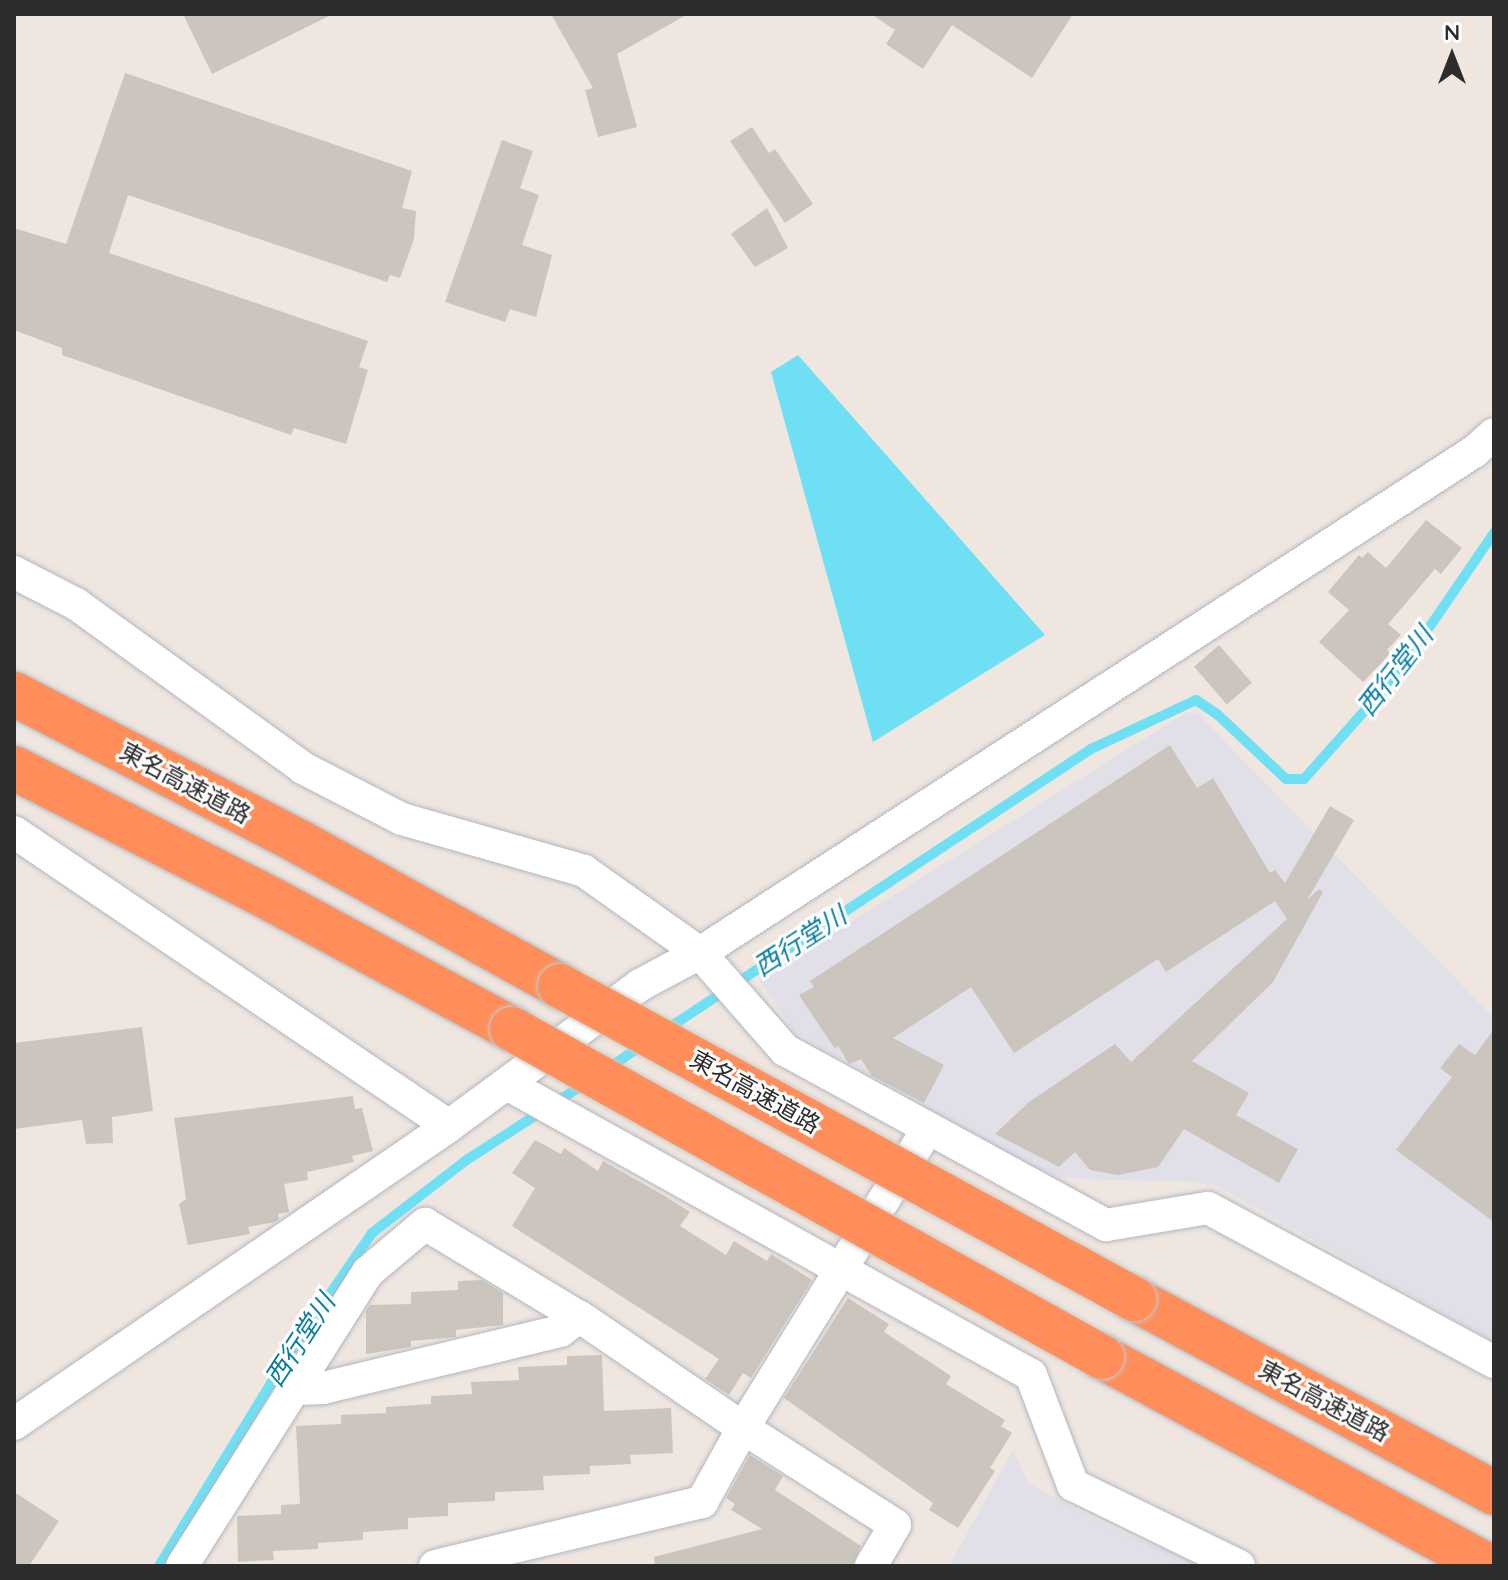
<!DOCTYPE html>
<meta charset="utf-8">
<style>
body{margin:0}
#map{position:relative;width:1508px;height:1580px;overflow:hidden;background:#efe6df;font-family:Quicksand,"Noto Sans JP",sans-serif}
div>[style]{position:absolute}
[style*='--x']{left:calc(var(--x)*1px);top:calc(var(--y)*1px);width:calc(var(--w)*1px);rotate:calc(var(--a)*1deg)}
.industrial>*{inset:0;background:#e1e0e8}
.water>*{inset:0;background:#6fe0f4}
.stream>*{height:10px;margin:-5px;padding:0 5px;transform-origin:5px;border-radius:5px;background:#6fe0f4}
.building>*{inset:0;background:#cbc5be;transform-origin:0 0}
.roads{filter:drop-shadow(0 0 2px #b3b7c1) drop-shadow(0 0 2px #b3b7c1)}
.street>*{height:32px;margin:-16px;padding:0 16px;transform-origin:16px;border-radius:16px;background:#fff}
.highway>*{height:44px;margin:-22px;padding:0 22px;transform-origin:22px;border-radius:22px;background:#ff8e5a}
.bridges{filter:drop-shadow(0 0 2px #c8c8c8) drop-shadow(0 0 2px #c8c8c8)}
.highway-bridge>*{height:44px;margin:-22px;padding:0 22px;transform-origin:22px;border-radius:22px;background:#ff8e5a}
span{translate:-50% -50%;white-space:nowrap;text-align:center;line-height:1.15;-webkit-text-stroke:6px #fff;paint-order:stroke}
.street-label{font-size:24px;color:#2d2d2d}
.water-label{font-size:26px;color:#087d9f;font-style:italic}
.frame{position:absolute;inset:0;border:16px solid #2d2d2d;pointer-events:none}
.north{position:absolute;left:1412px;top:16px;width:80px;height:80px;-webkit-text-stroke:6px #fff;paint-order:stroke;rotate:0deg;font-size:22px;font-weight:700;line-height:32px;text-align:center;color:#2d2d2d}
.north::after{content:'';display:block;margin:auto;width:28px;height:36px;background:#2d2d2d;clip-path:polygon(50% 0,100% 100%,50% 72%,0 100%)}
</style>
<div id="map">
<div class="industrial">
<div style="clip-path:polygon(1187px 712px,1198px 714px,1494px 1018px,1494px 1342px,1219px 1187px,1195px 1182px,1078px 1179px,1056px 1176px,1025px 1164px,794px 1032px,759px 979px)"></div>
<div style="clip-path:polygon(1013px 1450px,1028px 1483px,1112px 1528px,1205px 1566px,949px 1566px)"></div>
</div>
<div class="water">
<div style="clip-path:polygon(798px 355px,1045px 635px,873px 742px,771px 372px)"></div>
</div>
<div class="stream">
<div style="--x:664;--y:1031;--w:512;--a:-33.44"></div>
<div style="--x:1091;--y:749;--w:116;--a:-25"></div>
<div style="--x:1196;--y:700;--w:25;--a:34"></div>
<div style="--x:1217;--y:714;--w:95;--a:43.3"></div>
<div style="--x:1286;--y:779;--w:18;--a:0"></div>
<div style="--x:1304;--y:779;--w:142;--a:-48.4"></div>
<div style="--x:1398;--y:673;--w:170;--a:-55.6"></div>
<div style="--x:607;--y:1069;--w:45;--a:-34"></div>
<div style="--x:159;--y:1566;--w:255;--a:-58.5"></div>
<div style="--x:292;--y:1349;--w:141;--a:-55.4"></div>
<div style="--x:372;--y:1233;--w:118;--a:-37.7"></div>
<div style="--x:465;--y:1161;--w:145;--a:-32.9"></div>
</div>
<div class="building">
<div style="clip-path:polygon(183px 14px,333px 14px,212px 74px)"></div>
<div style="clip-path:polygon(551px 14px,688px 14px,617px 54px,637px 127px,598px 137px,585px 90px,593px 88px)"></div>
<div style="clip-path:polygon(871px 14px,1073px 14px,1032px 78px,952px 25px,923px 69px,886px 44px,895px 30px)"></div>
<div style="clip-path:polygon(125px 73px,412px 171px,402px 208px,416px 211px,414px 239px,400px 278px,390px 275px,387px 282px,128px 195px,109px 253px,368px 341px,359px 367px,368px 370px,346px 444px,294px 428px,291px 435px,62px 355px,62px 348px,14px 330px,14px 228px,66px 244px)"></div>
<div style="clip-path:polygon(752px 127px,769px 153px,775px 149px,813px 204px,785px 223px,730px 141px)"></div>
<div style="clip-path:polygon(502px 140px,533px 151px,520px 188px,539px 195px,522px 245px,552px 255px,536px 317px,510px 309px,505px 322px,445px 302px)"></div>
<div style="clip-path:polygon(767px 208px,788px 248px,755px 267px,731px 234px)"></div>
<div style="clip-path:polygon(1426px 520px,1462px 548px,1441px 574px,1435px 569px,1388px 624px,1401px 635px,1387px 650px,1391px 653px,1363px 682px,1319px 642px,1349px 610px,1328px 592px,1359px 555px,1362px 558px,1368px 552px,1386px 568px)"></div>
<div style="left:1219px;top:645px;width:50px;height:33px;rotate:49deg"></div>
<div style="clip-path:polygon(1170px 745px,1197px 788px,1213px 778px,1270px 873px,1275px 870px,1285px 883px,1330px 806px,1354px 820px,1307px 900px,1319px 889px,1323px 892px,1273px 982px,1192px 1061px,1249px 1093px,1236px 1115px,1298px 1149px,1279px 1183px,1184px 1129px,1158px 1167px,1118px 1175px,1090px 1170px,1075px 1152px,1059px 1167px,995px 1134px,1029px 1102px,1115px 1044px,1131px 1062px,1287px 919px,1275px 901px,1166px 972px,1158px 959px,1014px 1053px,971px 987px,893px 1038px,944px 1065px,924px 1103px,872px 1076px,861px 1059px,849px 1064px,838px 1046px,835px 1049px,799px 995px,814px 987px,810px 981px)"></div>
<div style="clip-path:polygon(142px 1027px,153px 1111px,112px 1117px,113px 1143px,86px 1144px,82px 1120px,14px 1129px,14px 1043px)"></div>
<div style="clip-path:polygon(1494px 1029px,1494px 1222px,1396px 1150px,1452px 1077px,1440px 1068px,1459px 1044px,1475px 1055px)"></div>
<div style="clip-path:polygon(353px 1096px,355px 1109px,362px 1108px,373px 1151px,352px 1156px,354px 1162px,307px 1172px,308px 1180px,284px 1184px,289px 1212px,278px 1214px,279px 1219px,275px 1222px,248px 1227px,250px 1234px,188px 1245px,179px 1204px,186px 1199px,174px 1118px)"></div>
<div style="clip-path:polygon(535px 1140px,561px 1154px,564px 1148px,598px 1171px,603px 1161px,663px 1195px,690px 1212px,680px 1226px,726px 1255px,734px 1241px,767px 1261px,771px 1254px,812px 1280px,751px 1378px,743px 1373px,729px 1395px,705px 1379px,719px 1359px,512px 1226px,535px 1188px,512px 1173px)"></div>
<div style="clip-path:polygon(482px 1280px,503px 1293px,503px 1325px,456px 1330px,456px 1337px,411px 1341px,411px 1347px,366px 1354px,366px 1311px,370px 1305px,411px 1304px,411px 1292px,458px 1290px,458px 1281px)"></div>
<div style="clip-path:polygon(848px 1298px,889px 1324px,884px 1332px,951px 1376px,946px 1384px,1005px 1420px,1001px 1426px,1012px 1433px,990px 1468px,995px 1471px,958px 1528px,929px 1510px,933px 1503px,784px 1398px)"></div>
<div style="clip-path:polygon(602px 1355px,604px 1411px,671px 1408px,673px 1453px,630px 1455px,631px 1464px,590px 1466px,590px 1474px,543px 1476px,544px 1490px,495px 1492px,495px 1501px,448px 1503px,448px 1516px,408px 1518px,408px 1529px,363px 1532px,363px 1540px,318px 1543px,318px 1549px,273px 1551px,274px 1560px,238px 1562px,237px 1516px,281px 1514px,281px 1505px,300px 1504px,296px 1426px,341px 1424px,341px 1415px,386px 1413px,386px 1407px,431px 1404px,431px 1396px,472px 1394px,471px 1382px,519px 1380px,518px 1367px,567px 1365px,567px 1356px)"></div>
<div style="clip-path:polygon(750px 1455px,783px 1476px,775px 1490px,861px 1546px,852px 1566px,655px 1566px,654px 1557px,762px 1529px,731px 1510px,735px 1504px,726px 1498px)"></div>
<div style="clip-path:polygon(14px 1492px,59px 1521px,29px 1566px,14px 1566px)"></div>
</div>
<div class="roads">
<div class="street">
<div style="--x:14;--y:572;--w:70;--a:27.3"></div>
<div style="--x:76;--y:604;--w:280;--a:35.8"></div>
<div style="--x:303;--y:768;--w:111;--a:27.3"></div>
<div style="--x:402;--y:819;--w:189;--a:15.9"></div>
<div style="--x:584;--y:871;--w:142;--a:35.3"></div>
<div style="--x:700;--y:953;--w:129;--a:48.8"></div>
<div style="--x:785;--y:1050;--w:366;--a:28.6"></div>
<div style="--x:1106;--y:1225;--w:103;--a:-9.5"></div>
<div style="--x:1208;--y:1208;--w:325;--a:28.3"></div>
<div style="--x:14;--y:832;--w:525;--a:34.05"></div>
<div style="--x:507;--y:1084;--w:599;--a:29.05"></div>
<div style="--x:1031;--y:1375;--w:118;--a:69.1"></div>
<div style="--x:1073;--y:1485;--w:185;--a:26"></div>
<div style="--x:297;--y:1389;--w:26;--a:-2"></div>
<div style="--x:323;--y:1388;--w:244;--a:-13.5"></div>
<div style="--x:560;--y:1331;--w:24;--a:-36"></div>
<div style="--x:14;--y:1424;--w:527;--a:-34.41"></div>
<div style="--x:449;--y:1126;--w:237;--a:-36.4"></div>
<div style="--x:640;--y:985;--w:68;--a:-28.1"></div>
<div style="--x:700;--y:953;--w:923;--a:-32.93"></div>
<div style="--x:1475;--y:451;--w:25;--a:-42"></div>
<div style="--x:182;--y:1566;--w:348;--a:-57.7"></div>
<div style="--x:368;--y:1272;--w:75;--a:-40.1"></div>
<div style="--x:425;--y:1224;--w:188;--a:31.1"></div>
<div style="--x:586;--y:1321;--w:190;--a:34.3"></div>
<div style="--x:743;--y:1428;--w:180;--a:32.5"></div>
<div style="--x:895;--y:1525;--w:48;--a:120.3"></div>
<div style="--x:435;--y:1566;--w:275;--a:-13.5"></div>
<div style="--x:702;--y:1502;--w:85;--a:-61"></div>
<div style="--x:743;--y:1428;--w:352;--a:-58.3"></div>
</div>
<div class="highway">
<div style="--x:14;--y:694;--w:326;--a:27.4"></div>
<div style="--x:303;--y:844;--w:294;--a:28.9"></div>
<div style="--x:14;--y:768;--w:288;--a:27"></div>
<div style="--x:271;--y:899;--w:274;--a:28.3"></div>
<div style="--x:1134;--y:1299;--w:409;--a:28.3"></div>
<div style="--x:1102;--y:1357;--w:439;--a:28.4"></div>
</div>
</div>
<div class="bridges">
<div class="highway-bridge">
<div style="--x:560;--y:986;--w:654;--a:28.6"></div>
<div style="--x:512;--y:1029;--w:675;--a:29.07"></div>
</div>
</div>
<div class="street-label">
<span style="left:185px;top:783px;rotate:28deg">東名高速道路</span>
<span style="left:755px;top:1092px;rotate:29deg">東名高速道路</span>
<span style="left:1324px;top:1401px;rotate:28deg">東名高速道路</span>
</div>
<div class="water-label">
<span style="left:1395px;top:671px;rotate:-52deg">西行堂川</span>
<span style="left:800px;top:941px;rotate:-33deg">西行堂川</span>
<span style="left:300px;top:1340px;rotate:-57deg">西行堂川</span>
</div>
<div class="frame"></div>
<div class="north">N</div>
</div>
